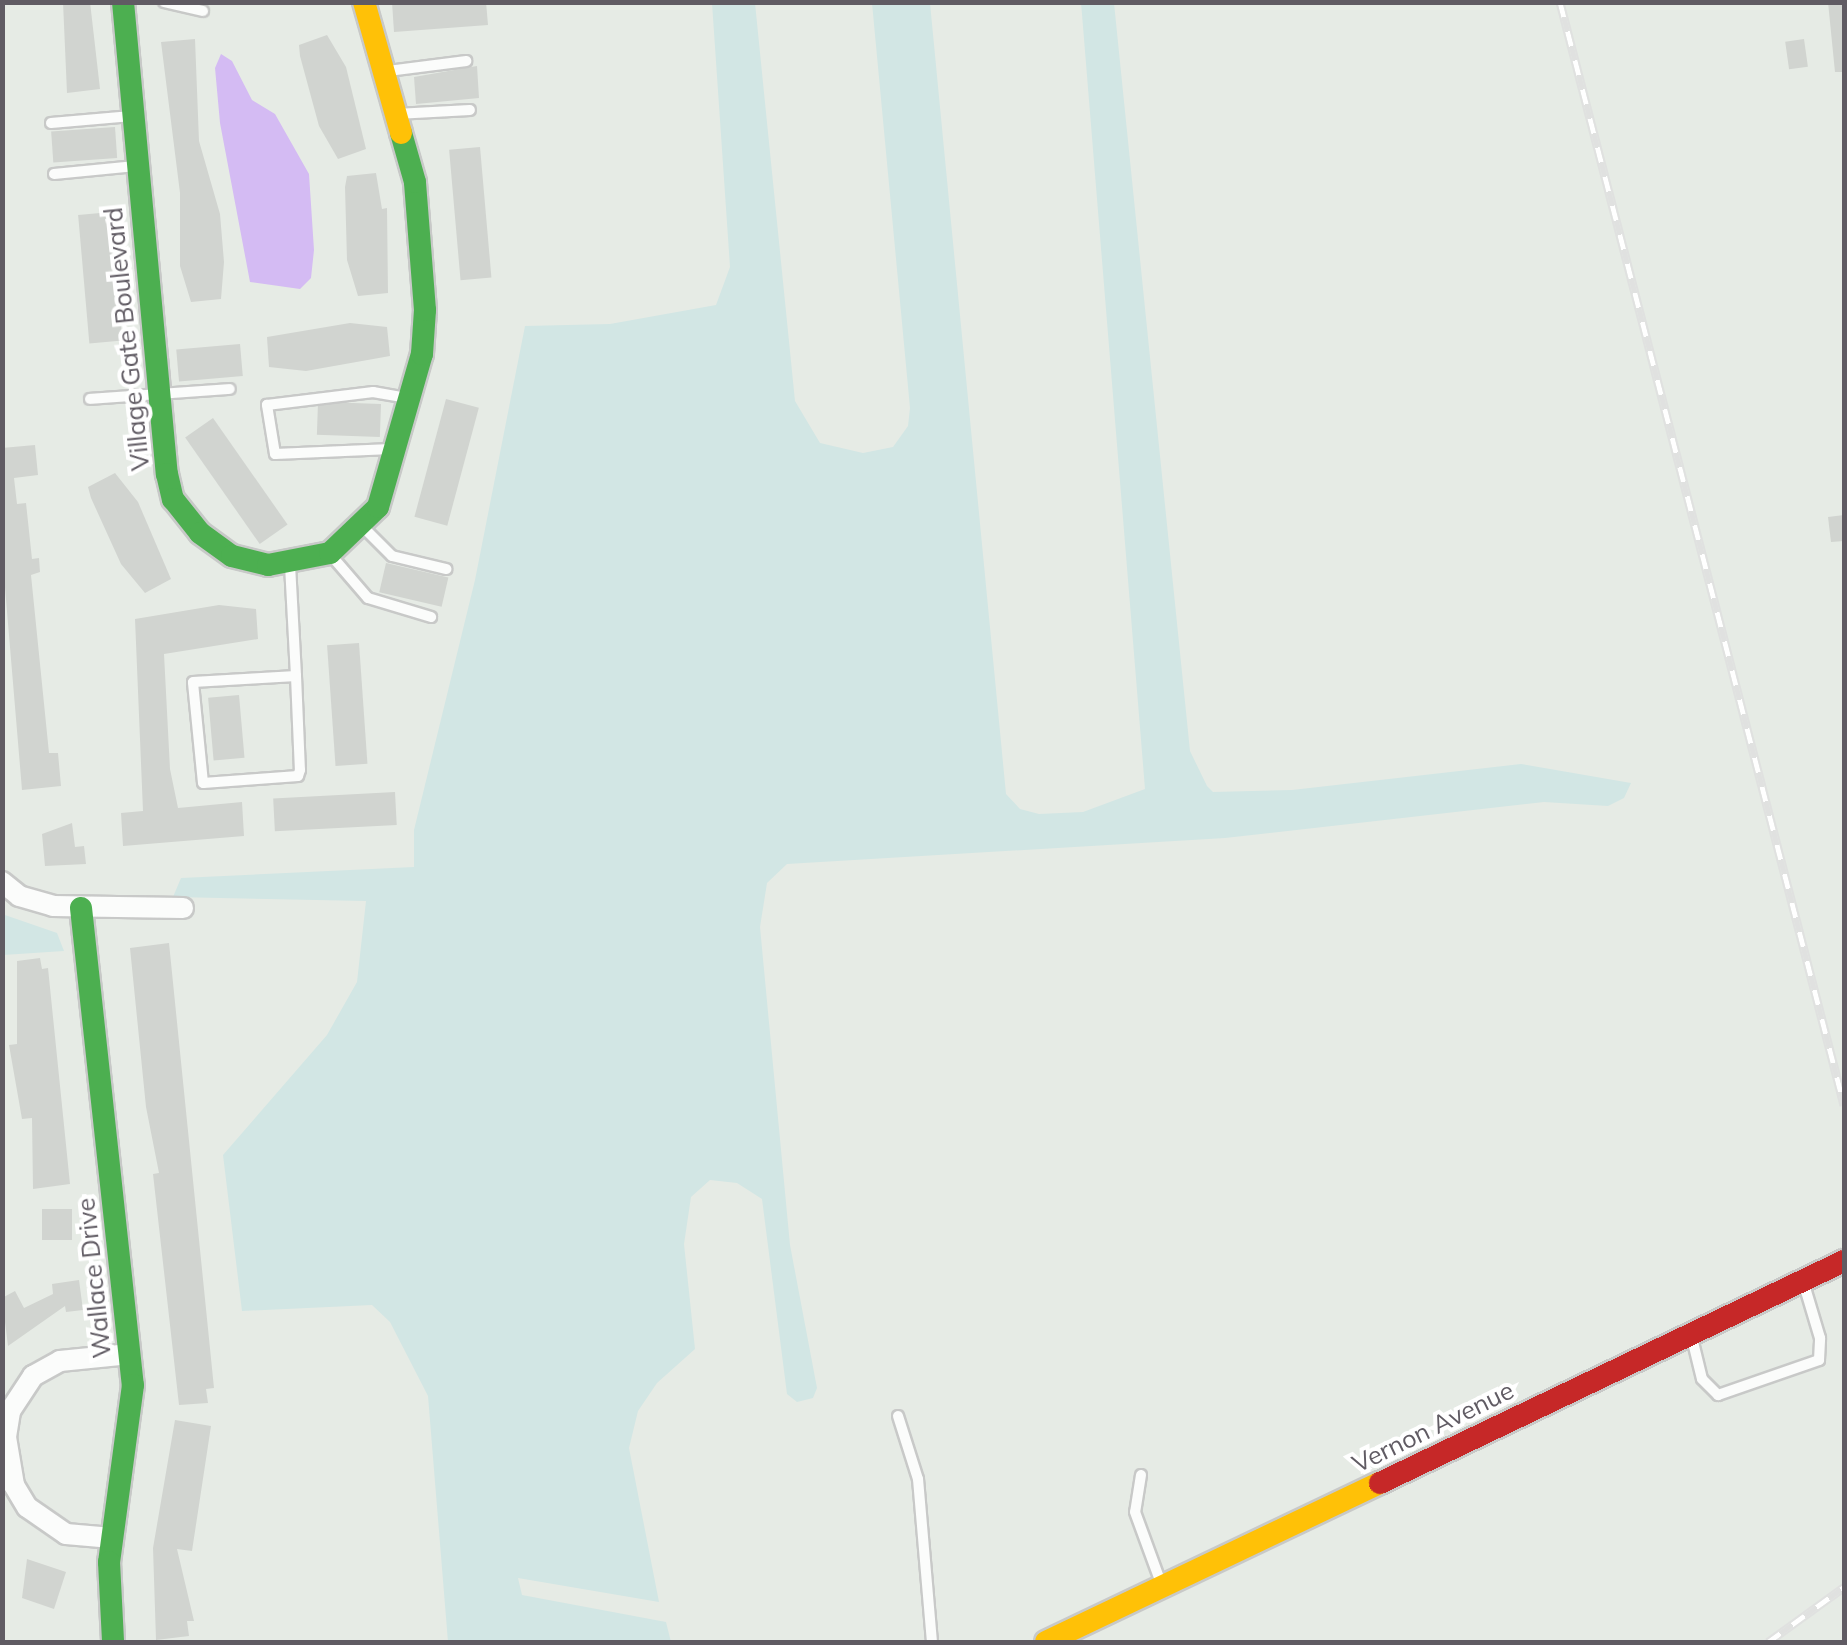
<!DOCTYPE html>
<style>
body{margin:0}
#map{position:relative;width:1847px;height:1645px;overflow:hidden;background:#e6ebe5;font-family:Mulish,sans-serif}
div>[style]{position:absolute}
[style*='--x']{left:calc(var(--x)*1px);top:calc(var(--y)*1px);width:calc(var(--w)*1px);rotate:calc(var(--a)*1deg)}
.green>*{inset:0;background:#d2e6e4}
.water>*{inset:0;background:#d4bbf3}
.building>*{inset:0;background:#d1d4d0;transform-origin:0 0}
.roads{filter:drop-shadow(2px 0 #c8c9c8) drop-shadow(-2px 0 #c8c9c8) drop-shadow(0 2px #c8c9c8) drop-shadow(0 -2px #c8c9c8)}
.lane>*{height:10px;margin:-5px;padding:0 5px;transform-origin:5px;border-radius:5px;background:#fbfcfb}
.street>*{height:20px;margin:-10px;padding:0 10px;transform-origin:10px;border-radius:10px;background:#fbfcfb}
.fast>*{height:22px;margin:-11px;padding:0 11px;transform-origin:11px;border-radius:11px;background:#4caf50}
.slow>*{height:22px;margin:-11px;padding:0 11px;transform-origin:11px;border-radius:11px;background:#ffc107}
.jam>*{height:22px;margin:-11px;padding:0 11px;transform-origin:11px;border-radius:11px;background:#c62828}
.rail>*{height:9px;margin-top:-4.5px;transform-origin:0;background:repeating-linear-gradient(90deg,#fff 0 15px,#e0e1e0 0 30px);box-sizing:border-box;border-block:2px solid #e0e1e0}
span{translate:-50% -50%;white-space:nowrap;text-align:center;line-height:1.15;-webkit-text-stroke:8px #fff;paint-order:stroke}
.street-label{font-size:25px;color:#605b63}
.frame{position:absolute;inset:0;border:5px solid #605b63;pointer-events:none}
</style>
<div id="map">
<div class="green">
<div style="clip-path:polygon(1081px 2px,1114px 3px,1190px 751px,1207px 786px,1213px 792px,1292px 790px,1521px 764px,1631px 783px,1624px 798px,1608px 806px,1544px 802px,1225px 838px,787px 864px,767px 883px,760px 927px,790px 1245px,817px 1388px,813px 1398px,797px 1402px,787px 1394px,762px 1199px,737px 1183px,710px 1180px,691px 1197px,684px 1244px,695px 1349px,657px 1383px,638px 1411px,629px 1448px,659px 1602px,518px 1578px,522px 1595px,666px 1622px,671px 1642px,448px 1642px,428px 1396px,390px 1322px,372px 1305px,242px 1311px,223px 1155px,327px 1035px,357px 982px,366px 901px,173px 897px,181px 878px,414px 867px,414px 830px,475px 580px,525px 326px,610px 324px,716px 305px,730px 267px,712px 3px,755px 3px,795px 401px,820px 443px,863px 453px,893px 447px,908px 426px,910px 408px,872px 3px,930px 3px,1006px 794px,1020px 809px,1039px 814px,1083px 812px,1145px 789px)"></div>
<div style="clip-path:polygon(2px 914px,57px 933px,64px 951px,3px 955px)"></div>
</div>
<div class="water">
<div style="clip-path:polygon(221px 54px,232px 61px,252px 100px,275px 114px,309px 174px,314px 250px,311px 278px,300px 289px,250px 282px,220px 123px,215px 68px)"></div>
</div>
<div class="building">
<div style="clip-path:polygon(63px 2px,90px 2px,100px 89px,67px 93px)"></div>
<div style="clip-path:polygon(392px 2px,486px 2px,488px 25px,394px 32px)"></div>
<div style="clip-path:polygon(1828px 2px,1844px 2px,1844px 72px,1835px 72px)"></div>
<div style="clip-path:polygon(327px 35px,346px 67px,366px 149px,338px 159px,319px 126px,300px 56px,299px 45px)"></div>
<div style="clip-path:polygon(195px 39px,199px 141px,220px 214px,224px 262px,221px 299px,191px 302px,180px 266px,180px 193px,161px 42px)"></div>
<div style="left:1804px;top:39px;width:28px;height:19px;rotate:82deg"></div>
<div style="clip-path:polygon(477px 66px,479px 98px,416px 104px,414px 77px)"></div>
<div style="left:115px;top:127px;width:31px;height:64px;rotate:86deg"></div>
<div style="left:480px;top:147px;width:131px;height:31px;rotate:85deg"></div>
<div style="clip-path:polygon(376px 173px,382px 209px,387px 208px,388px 293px,358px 296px,347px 260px,345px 187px,347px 176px)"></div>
<div style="left:111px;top:212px;width:129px;height:33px;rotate:85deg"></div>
<div style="clip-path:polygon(350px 323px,387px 327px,390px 356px,306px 371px,269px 367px,267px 337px)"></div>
<div style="left:240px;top:344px;width:32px;height:64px;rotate:85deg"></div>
<div style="left:446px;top:399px;width:34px;height:122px;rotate:15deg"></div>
<div style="left:381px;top:404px;width:33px;height:63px;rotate:92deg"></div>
<div style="left:213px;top:418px;width:130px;height:34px;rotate:55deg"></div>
<div style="clip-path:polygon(35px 445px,38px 475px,14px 478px,17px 504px,26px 503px,32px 559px,39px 558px,40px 572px,31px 575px,49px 753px,58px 753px,61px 786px,22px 790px,2px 552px,2px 448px)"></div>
<div style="clip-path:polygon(115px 473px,138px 502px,171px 579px,145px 593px,121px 564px,91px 498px,88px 487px)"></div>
<div style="clip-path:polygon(1844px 515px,1844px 541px,1831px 542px,1828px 517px)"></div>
<div style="left:386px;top:563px;width:64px;height:30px;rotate:13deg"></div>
<div style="clip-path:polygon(219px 605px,256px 609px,258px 639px,164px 654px,170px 769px,178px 808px,242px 802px,244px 836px,123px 846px,121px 813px,143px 811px,135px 619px)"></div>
<div style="left:359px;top:643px;width:121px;height:32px;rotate:86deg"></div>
<div style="left:239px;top:695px;width:63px;height:31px;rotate:85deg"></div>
<div style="left:395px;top:792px;width:33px;height:122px;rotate:87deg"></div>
<div style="clip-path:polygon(72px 823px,75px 847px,84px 846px,86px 864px,45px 866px,42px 834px)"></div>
<div style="clip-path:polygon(169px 943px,214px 1388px,206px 1389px,208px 1403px,179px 1405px,153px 1174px,159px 1173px,146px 1107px,130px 948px)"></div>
<div style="clip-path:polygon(40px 958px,42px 969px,48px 968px,70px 1184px,33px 1189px,32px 1118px,22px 1119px,9px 1045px,17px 1044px,17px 961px)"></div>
<div style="left:72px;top:1209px;width:31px;height:30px;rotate:90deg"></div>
<div style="clip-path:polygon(79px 1280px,83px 1310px,66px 1312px,65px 1306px,8px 1346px,2px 1298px,15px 1291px,24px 1308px,53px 1294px,52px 1284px)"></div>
<div style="clip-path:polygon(175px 1420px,211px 1426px,192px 1551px,177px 1549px,194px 1621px,187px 1621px,189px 1636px,156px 1640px,153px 1548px)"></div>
<div style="clip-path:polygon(27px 1559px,66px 1572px,54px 1609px,22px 1598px)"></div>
</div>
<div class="roads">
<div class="lane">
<div style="--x:164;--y:2;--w:40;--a:13"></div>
<div style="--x:388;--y:71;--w:79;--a:-7.3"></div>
<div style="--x:396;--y:114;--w:74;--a:-3.1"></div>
<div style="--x:51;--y:123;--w:81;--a:-4.9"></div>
<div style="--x:54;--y:174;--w:82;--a:-5.6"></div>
<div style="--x:90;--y:399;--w:140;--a:-4.1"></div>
<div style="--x:391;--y:449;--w:116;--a:177.5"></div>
<div style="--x:275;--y:454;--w:50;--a:-99.3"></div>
<div style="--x:267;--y:405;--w:107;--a:-7"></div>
<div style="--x:373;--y:392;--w:34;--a:10"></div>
<div style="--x:363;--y:527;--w:41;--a:45"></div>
<div style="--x:392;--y:556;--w:56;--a:13.5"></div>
<div style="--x:330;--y:554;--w:58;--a:49.2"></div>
<div style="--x:368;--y:598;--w:66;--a:16.8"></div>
<div style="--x:290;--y:565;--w:111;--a:86.9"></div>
<div style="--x:296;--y:676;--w:94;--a:87.6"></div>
<div style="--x:300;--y:770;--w:6;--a:108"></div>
<div style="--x:298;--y:776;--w:95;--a:175.8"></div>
<div style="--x:203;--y:783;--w:101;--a:-95.7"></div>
<div style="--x:193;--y:682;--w:103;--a:-3.3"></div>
<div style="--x:1692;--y:1338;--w:42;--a:76.3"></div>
<div style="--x:1702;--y:1379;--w:23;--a:45"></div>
<div style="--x:1718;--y:1395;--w:107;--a:-19.1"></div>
<div style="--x:1819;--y:1360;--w:22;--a:-87"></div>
<div style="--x:1820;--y:1338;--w:59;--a:-106.6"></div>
<div style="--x:898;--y:1416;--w:66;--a:72.4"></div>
<div style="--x:918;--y:1479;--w:164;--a:85.1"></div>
<div style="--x:1141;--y:1475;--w:37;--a:99"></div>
<div style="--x:1135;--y:1512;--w:76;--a:69.9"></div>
</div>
<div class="street">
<div style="--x:2;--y:882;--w:22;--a:39"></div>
<div style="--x:19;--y:896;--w:35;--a:16"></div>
<div style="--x:53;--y:906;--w:130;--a:0.9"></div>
<div style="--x:112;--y:1538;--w:46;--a:-175"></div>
<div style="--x:66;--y:1534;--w:47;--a:-145.3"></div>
<div style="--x:27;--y:1507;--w:26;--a:-121"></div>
<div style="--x:14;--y:1485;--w:49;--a:-99.5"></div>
<div style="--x:6;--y:1437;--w:26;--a:-81"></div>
<div style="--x:10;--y:1411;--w:42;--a:-56.7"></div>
<div style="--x:33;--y:1376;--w:31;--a:-29"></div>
<div style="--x:60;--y:1361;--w:70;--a:-5.7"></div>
</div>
<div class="fast">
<div style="--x:123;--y:2;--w:474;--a:84.7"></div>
<div style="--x:167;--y:474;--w:26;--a:77"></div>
<div style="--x:173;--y:499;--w:43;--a:51.5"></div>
<div style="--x:200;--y:533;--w:39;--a:36"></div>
<div style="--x:232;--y:556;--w:37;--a:14"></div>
<div style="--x:268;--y:565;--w:63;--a:-11"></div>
<div style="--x:330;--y:553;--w:66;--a:-43.8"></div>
<div style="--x:378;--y:507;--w:159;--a:-74"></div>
<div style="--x:422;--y:354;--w:44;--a:-86.1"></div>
<div style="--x:425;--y:310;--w:128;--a:-94.5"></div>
<div style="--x:415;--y:182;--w:51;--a:-105.9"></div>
<div style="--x:81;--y:908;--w:480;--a:83.8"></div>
<div style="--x:133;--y:1385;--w:179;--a:97.7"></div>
<div style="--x:109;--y:1562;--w:80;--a:87.1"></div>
</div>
<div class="slow">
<div style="--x:364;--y:2;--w:136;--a:74.2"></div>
<div style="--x:1046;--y:1642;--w:370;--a:-25.5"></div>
</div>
<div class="jam">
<div style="--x:1380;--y:1483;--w:514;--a:-25.57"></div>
</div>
</div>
<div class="rail">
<div style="--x:1560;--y:2;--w:1139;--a:75.56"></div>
<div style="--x:1768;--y:1642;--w:94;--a:-35.9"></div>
</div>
<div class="street-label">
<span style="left:127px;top:339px;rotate:-96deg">Village Gate Boulevard</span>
<span style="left:94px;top:1278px;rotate:-96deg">Wallace Drive</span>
<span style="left:1433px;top:1427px;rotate:-26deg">Vernon Avenue</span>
</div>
<div class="frame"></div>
</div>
